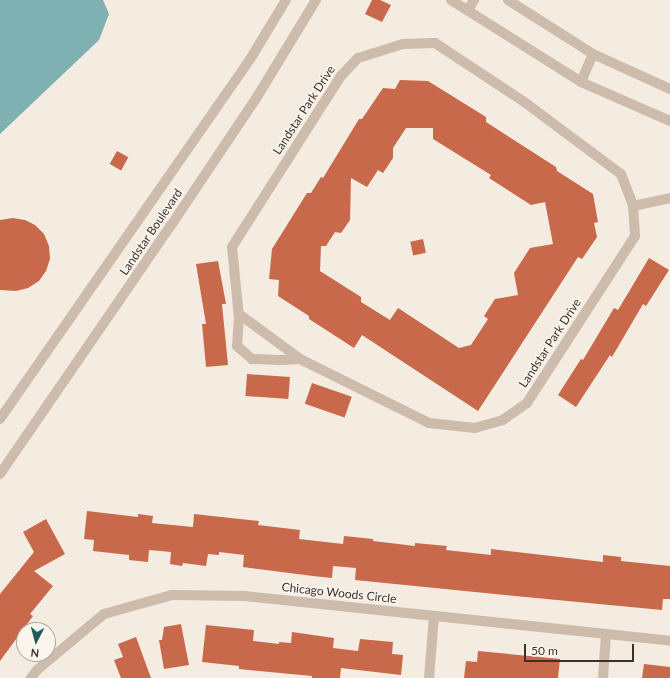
<!DOCTYPE html>
<style>
body{margin:0}
#map{position:relative;width:670px;height:678px;overflow:hidden;background:#f4ebe1;font-family:Lato,sans-serif}
div>[style]{position:absolute}
[style*='--x']{left:calc(var(--x)*1px);top:calc(var(--y)*1px);width:calc(var(--w)*1px);rotate:calc(var(--a)*1deg)}
.water>*{inset:0;background:#7fb0b2}
.building>*{inset:0;background:#c8694b;transform-origin:0 0}
.minor>*{height:10px;margin:-5px;padding:0 5px;transform-origin:5px;border-radius:5px;background:#cdbbac}
span{translate:-50% -50%;white-space:nowrap;text-align:center;line-height:1.15;-webkit-text-stroke:3.5px #fbf5ee;paint-order:stroke}
.street-label{font-size:12px;color:#3b302b}
.north{position:absolute;left:16px;top:622px;width:40px;height:40px;box-sizing:border-box;background:#fbf5ee;border:1px solid #aea6a0;border-radius:50%;rotate:186deg;font-size:11px;font-weight:700;line-height:16px;text-align:center;color:#3b302b}
.north::after{content:'';display:block;margin:auto;width:14px;height:18px;background:#1f5a5e;clip-path:polygon(50% 0,100% 100%,50% 72%,0 100%)}
.scale{position:absolute;left:524px;top:644px;width:110px;height:18px;box-sizing:border-box;border:2px solid #3b302b;border-top:0;padding-left:5px;font-size:12px;line-height:14px;white-space:nowrap;color:#3b302b;-webkit-text-stroke:3px #fbf5ee;paint-order:stroke}
</style>
<div id="map">
<div class="water">
<div style="clip-path:polygon(0 0,103px 0,109px 14px,99px 40px,0 134px)"></div>
</div>
<div class="building">
<div style="clip-path:polygon(372px 0,380px 0,391px 5px,382px 22px,365px 14px)"></div>
<div style="clip-path:polygon(evenodd,400px 80px,428px 81px,486px 117px,486px 122px,556px 167px,557px 171px,593px 194px,598px 222px,594px 223px,597px 237px,582px 259px,578px 257px,478px 411px,362px 335px,354px 348px,309px 319px,309px 316px,278px 296px,279px 280px,269px 279px,272px 249px,307px 193px,311px 193px,321px 177px,323px 178px,359px 119px,362px 119px,383px 88px,395px 89px,400px 80px,406px 128px,433px 128px,433px 139px,491px 175px,489px 178px,531px 205px,545px 202px,553px 244px,530px 248px,514px 273px,518px 295px,495px 299px,484px 316px,488px 319px,471px 345px,459px 348px,398px 308px,390px 320px,361px 302px,361px 297px,320px 271px,321px 246px,326px 246px,335px 232px,341px 233px,350px 220px,351px 178px,367px 187px,378px 170px,383px 173px,393px 158px,393px 148px,406px 128px)"></div>
<div style="left:117px;top:151px;width:13px;height:15px;rotate:29deg"></div>
<div style="clip-path:polygon(13px 218px,25px 220px,35px 225px,44px 234px,49px 246px,50px 259px,46px 271px,39px 281px,28px 288px,16px 291px,0 290px,0 220px)"></div>
<div style="left:423px;top:239px;width:14px;height:13px;rotate:78deg"></div>
<div style="clip-path:polygon(649px 258px,669px 270px,646px 306px,643px 304px,612px 357px,610px 355px,576px 407px,558px 395px,581px 359px,583px 360px,614px 308px,618px 310px)"></div>
<div style="clip-path:polygon(218px 261px,226px 304px,222px 304px,228px 365px,206px 367px,202px 324px,206px 324px,196px 264px)"></div>
<div style="left:247px;top:374px;width:43px;height:22px;rotate:4deg"></div>
<div style="left:312px;top:383px;width:42px;height:22px;rotate:19deg"></div>
<div style="clip-path:polygon(87px 511px,138px 517px,138px 514px,153px 516px,152px 523px,193px 527px,194px 514px,259px 521px,258px 525px,300px 530px,299px 539px,343px 544px,344px 536px,373px 539px,373px 541px,415px 546px,415px 543px,447px 546px,446px 550px,491px 555px,491px 549px,603px 562px,603px 555px,621px 557px,621px 561px,670px 566px,670px 599px,663px 599px,662px 610px,515px 596px,355px 580px,356px 568px,333px 566px,332px 578px,313px 576px,243px 567px,244px 555px,219px 552px,219px 555px,208px 554px,206px 566px,183px 563px,182px 566px,170px 564px,171px 552px,149px 550px,148px 562px,129px 560px,129px 555px,93px 551px,94px 540px,84px 539px)"></div>
<div style="clip-path:polygon(46px 519px,65px 554px,34px 571px,53px 586px,30px 614px,33px 616px,0 661px,0 594px,34px 552px,23px 532px)"></div>
<div style="clip-path:polygon(181px 624px,189px 665px,164px 669px,159px 640px,162px 640px,164px 627px)"></div>
<div style="clip-path:polygon(206px 625px,254px 630px,253px 641px,279px 644px,279px 642px,291px 643px,292px 632px,334px 638px,333px 648px,358px 651px,360px 639px,393px 642px,392px 654px,403px 655px,401px 675px,341px 668px,340px 678px,312px 678px,312px 676px,239px 669px,239px 666px,202px 662px)"></div>
<div style="clip-path:polygon(136px 637px,151px 678px,121px 678px,114px 660px,123px 657px,118px 644px)"></div>
<div style="clip-path:polygon(478px 651px,560px 659px,558px 678px,464px 678px,466px 661px,477px 662px)"></div>
<div style="clip-path:polygon(644px 664px,670px 667px,670px 678px,642px 678px)"></div>
</div>
<div class="minor">
<div style="--x:451;--y:0;--w:154;--a:32.2"></div>
<div style="--x:581;--y:82;--w:97;--a:23.7"></div>
<div style="--x:508;--y:0;--w:101;--a:32.4"></div>
<div style="--x:593;--y:54;--w:85;--a:24.4"></div>
<div style="--x:468;--y:10;--w:12;--a:-59"></div>
<div style="--x:435;--y:43;--w:105;--a:33.4"></div>
<div style="--x:523;--y:101;--w:122;--a:36.7"></div>
<div style="--x:621;--y:174;--w:34;--a:69"></div>
<div style="--x:633;--y:206;--w:30;--a:86"></div>
<div style="--x:635;--y:236;--w:199;--a:122.9"></div>
<div style="--x:527;--y:403;--w:29;--a:145"></div>
<div style="--x:503;--y:420;--w:29;--a:164"></div>
<div style="--x:475;--y:428;--w:46;--a:-173.8"></div>
<div style="--x:429;--y:423;--w:144;--a:-153.6"></div>
<div style="--x:300;--y:359;--w:20;--a:177"></div>
<div style="--x:280;--y:360;--w:28;--a:-178"></div>
<div style="--x:252;--y:359;--w:20;--a:-139"></div>
<div style="--x:237;--y:346;--w:28;--a:-86"></div>
<div style="--x:239;--y:318;--w:71;--a:-95.6"></div>
<div style="--x:232;--y:247;--w:203;--a:-57.5"></div>
<div style="--x:341;--y:76;--w:25;--a:-47"></div>
<div style="--x:358;--y:58;--w:47;--a:-17.3"></div>
<div style="--x:403;--y:44;--w:32;--a:-2"></div>
<div style="--x:581;--y:82;--w:30;--a:-67"></div>
<div style="--x:633;--y:206;--w:38;--a:-12"></div>
<div style="--x:239;--y:314;--w:76;--a:36.4"></div>
<div style="--x:0;--y:419;--w:436;--a:-55.2"></div>
<div style="--x:249;--y:61;--w:71;--a:-58.8"></div>
<div style="--x:0;--y:474;--w:303;--a:-55.5"></div>
<div style="--x:172;--y:224;--w:153;--a:-56.2"></div>
<div style="--x:257;--y:97;--w:114;--a:-58.7"></div>
<div style="--x:31;--y:678;--w:10;--a:-53"></div>
<div style="--x:37;--y:670;--w:87;--a:-39.9"></div>
<div style="--x:104;--y:614;--w:71;--a:-15.6"></div>
<div style="--x:172;--y:595;--w:73;--a:0.8"></div>
<div style="--x:245;--y:596;--w:427;--a:6"></div>
<div style="--x:429;--y:678;--w:62;--a:-85.4"></div>
<div style="--x:603;--y:678;--w:44;--a:-86.1"></div>
</div>
<div class="street-label">
<span style="left:304px;top:110px;rotate:-57deg">Landstar Park Drive</span>
<span style="left:151px;top:232px;rotate:-56deg">Landstar Boulevard</span>
<span style="left:550px;top:343px;rotate:-57deg">Landstar Park Drive</span>
<span style="left:339px;top:593px;rotate:6deg">Chicago Woods Circle</span>
</div>
<div class="north">N</div>
<div class="scale">50 m</div>
</div>
